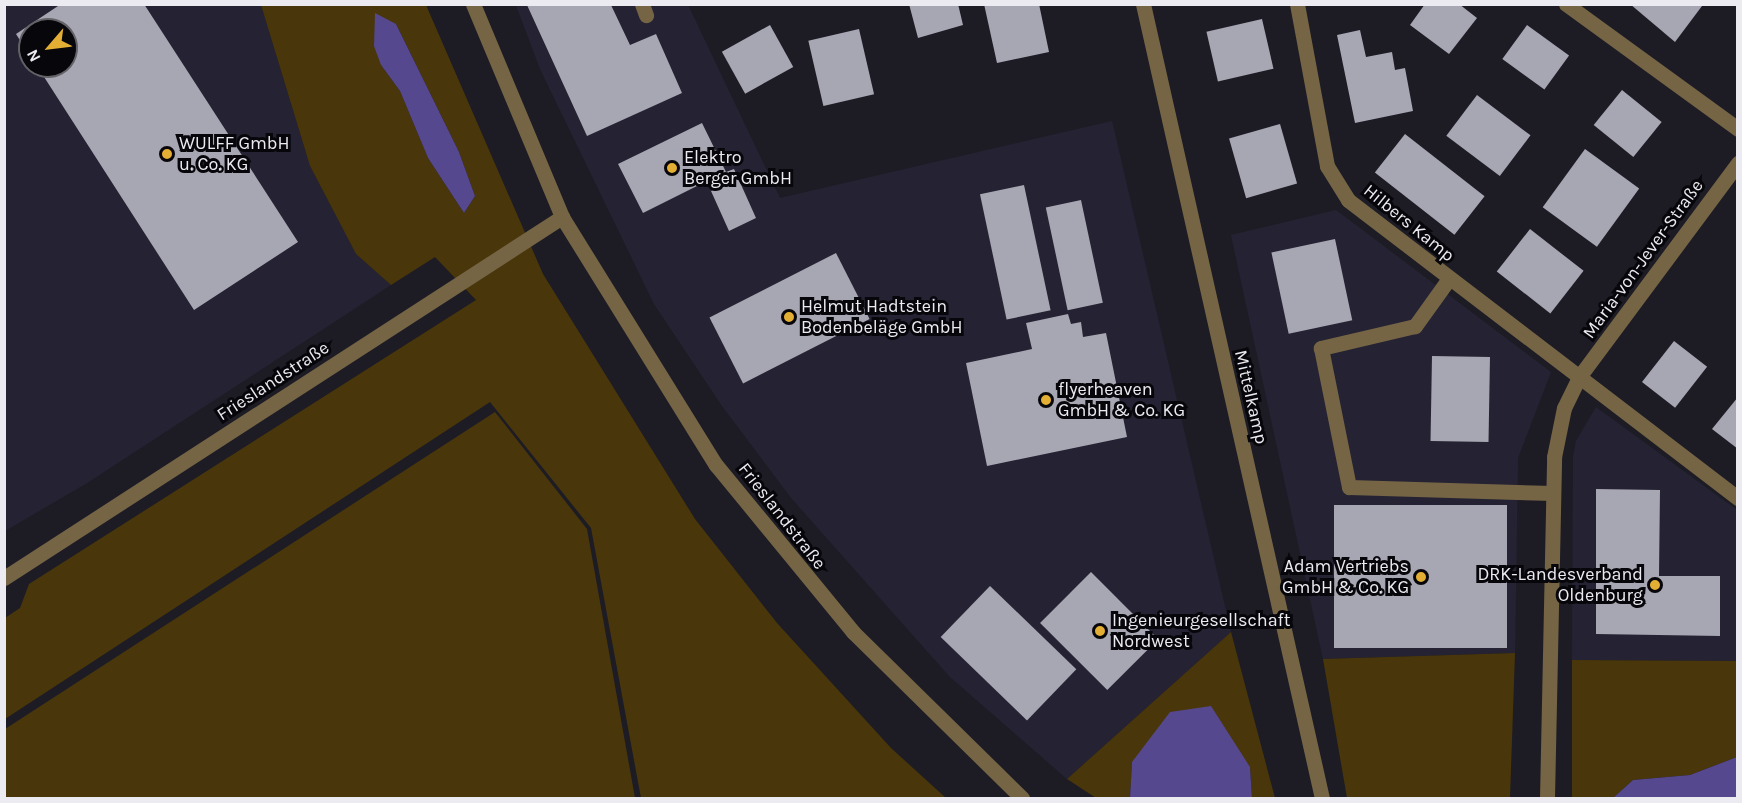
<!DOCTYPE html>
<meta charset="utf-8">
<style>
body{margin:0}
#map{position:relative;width:1742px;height:803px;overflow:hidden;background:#1d1c25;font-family:Karla,sans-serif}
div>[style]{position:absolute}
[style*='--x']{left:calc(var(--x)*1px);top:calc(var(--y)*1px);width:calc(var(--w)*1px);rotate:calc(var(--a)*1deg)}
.built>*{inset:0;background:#252333}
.green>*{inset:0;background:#49360a}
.water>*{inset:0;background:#55488f}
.building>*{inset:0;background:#a7a6b3;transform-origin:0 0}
.lane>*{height:15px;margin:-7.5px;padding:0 7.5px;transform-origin:7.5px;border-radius:7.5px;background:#756545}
.street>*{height:15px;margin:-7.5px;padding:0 7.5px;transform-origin:7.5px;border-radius:7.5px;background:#756545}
.dots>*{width:16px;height:16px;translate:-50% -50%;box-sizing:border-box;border:3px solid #07070b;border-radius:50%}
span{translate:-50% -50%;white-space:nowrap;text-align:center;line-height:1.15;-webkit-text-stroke:6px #07070b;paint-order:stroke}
.poi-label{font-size:18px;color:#ecebf2}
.left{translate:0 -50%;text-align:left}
.right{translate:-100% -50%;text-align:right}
.street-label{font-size:18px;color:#ecebf2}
.frame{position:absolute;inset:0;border:6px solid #ecebf2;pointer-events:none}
.north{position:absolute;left:18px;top:18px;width:60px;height:60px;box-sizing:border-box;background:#07070b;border:2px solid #636267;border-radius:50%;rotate:242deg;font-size:16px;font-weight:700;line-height:24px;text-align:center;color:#ecebf2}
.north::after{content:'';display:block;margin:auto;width:21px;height:27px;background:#e3ae34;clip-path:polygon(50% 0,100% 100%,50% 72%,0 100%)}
</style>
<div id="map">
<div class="built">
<div style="clip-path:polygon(evenodd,5px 5px,261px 5px,310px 166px,356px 254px,391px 285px,87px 483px,5px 531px,5px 5px,30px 30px,66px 30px,66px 66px,30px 66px,30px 30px)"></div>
<div style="clip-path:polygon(516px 5px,688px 5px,780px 198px,1112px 121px,1231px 632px,1067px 779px,950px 677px,792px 499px,722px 406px,654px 304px,540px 69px)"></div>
<div style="clip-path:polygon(1336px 210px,1551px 372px,1518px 458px,1515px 653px,1323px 659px,1231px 235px)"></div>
<div style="clip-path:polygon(1596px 407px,1737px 510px,1737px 661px,1572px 660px,1573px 457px,1576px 441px)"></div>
</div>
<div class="green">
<div style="clip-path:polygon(evenodd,261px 5px,426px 5px,543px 274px,695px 519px,777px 623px,891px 748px,946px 798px,641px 798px,591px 528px,490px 402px,5px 719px,5px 618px,20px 608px,29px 584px,476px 300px,435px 257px,391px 285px,356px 254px,310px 166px,261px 5px,396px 24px,459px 152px,475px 196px,464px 213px,428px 158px,400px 91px,381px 65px,396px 24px)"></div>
<div style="clip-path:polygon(495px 412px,587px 529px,635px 798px,5px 798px,5px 729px)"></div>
<div style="clip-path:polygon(1231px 632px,1275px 798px,1252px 798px,1250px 767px,1132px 762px,1130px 798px,1096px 798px,1067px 779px)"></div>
<div style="clip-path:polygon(1515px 653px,1510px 798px,1347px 798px,1323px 659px)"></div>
<div style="clip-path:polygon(1572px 660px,1737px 661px,1737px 757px,1690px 775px,1633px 780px,1613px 798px,1572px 798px)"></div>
</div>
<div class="water">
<div style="clip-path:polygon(375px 13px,396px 24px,459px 152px,475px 196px,464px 213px,428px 158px,400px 91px,381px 65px,374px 46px)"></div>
<div style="clip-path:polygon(1211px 706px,1250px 767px,1252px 798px,1130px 798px,1132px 762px,1170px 712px)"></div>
<div style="clip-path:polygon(1737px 757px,1737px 798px,1613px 798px,1633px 780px,1690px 775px)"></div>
</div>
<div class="building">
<div style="clip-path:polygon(61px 4px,144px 4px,298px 242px,194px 310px,37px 66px,66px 66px,66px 30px,30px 30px,30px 56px,16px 34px)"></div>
<div style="clip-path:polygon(909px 4px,958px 4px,963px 25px,918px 38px)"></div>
<div style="clip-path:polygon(984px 4px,1039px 4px,1049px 52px,997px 63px)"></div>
<div style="clip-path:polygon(1425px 4px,1459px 4px,1477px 18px,1449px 54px,1410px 25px)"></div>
<div style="clip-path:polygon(1630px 4px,1701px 4px,1702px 6px,1675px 42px)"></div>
<div style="clip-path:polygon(527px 5px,611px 5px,630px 45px,656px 34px,682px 93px,587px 136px)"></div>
<div style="left:1262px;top:19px;width:51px;height:57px;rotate:77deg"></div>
<div style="left:770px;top:25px;width:48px;height:55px;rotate:61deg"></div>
<div style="left:1527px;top:25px;width:52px;height:42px;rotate:36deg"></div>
<div style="left:859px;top:29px;width:67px;height:52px;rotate:77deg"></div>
<div style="clip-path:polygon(1360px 30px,1366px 57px,1392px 52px,1395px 70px,1405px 68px,1413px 111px,1355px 123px,1337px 35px)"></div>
<div style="left:1622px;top:90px;width:51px;height:45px;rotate:39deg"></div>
<div style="left:1477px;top:95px;width:67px;height:51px;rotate:37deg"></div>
<div style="clip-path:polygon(702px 123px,726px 172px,734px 169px,756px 218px,729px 231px,711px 191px,724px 185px,719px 175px,643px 213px,618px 164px)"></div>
<div style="left:1280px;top:124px;width:62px;height:53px;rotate:74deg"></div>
<div style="left:1405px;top:134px;width:101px;height:49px;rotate:38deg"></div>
<div style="left:1585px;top:149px;width:67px;height:72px;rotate:36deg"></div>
<div style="left:1024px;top:185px;width:128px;height:45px;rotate:78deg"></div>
<div style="left:1081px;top:200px;width:105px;height:36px;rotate:78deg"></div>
<div style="left:1530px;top:229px;width:68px;height:54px;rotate:38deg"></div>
<div style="left:1335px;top:239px;width:83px;height:65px;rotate:78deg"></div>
<div style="left:836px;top:253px;width:74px;height:142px;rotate:63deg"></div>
<div style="clip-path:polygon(1068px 314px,1071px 324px,1081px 322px,1083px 337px,1106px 333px,1127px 437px,987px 466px,966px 363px,1032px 349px,1026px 323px)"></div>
<div style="left:1674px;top:341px;width:42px;height:52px;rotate:38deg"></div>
<div style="left:1432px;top:356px;width:58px;height:85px;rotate:1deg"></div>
<div style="clip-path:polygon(1738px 397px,1738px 449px,1712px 429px)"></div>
<div style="clip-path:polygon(1596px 489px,1660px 490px,1659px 576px,1720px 576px,1720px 636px,1596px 634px)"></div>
<div style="left:1334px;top:505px;width:173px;height:143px"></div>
<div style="left:1091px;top:572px;width:95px;height:72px;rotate:45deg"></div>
<div style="left:990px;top:586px;width:120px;height:71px;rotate:44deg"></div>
</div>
<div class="lane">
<div style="--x:642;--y:4;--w:12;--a:70"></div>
<div style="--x:1448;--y:280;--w:57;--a:125.7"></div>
<div style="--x:1415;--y:326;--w:97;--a:166.8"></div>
<div style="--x:1321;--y:348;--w:142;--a:78.6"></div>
<div style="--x:1349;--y:487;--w:204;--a:1.7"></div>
</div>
<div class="street">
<div style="--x:473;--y:4;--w:231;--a:67.3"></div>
<div style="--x:562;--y:217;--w:292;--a:58.2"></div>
<div style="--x:716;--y:465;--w:216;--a:50.6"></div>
<div style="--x:853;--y:632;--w:237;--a:44.5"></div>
<div style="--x:1143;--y:4;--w:814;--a:77.3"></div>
<div style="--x:1297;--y:4;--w:165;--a:79.5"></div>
<div style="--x:1327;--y:166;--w:40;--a:58"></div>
<div style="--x:1348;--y:200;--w:491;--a:37.4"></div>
<div style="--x:1566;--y:4;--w:213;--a:36"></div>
<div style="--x:4;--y:578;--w:665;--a:-32.9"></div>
<div style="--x:1547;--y:798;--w:341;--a:-88.8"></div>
<div style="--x:1554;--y:457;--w:50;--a:-78.5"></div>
<div style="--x:1564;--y:408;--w:34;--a:-64"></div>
<div style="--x:1579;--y:377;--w:267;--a:-53.4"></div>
</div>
<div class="dots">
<div style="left:167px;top:154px;background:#e3ae34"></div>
<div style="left:672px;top:168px;background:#e3ae34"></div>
<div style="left:789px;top:317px;background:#e3ae34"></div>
<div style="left:1046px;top:400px;background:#e3ae34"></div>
<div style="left:1421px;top:577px;background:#e3ae34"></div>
<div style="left:1655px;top:585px;background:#e3ae34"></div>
<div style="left:1100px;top:631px;background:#e3ae34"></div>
</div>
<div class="poi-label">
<span class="left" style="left:179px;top:154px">WULFF GmbH<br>u. Co. KG</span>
<span class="left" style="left:684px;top:168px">Elektro<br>Berger GmbH</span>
<span class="left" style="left:801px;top:317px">Helmut Hadtstein<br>Bodenbeläge GmbH</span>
<span class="left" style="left:1058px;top:400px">flyerheaven<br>GmbH &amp; Co. KG</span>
<span class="right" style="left:1409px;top:577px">Adam Vertriebs<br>GmbH &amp; Co. KG</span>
<span class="right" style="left:1643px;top:585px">DRK-Landesverband<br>Oldenburg</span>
<span class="left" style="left:1112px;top:631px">Ingenieurgesellschaft<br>Nordwest</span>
</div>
<div class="street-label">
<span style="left:1409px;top:223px;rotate:39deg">Hilbers Kamp</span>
<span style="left:1643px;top:259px;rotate:-54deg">Maria-von-Jever-Straße</span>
<span style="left:273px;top:381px;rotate:-33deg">Frieslandstraße</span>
<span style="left:1251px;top:397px;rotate:77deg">Mittelkamp</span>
<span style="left:782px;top:516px;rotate:52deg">Frieslandstraße</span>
</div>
<div class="frame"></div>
<div class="north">N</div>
</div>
